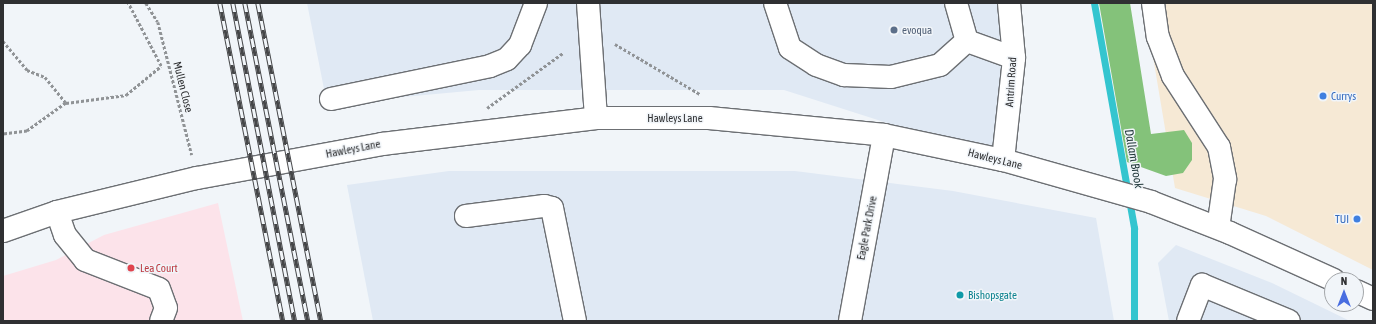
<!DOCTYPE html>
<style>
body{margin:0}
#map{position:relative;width:1376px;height:324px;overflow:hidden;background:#f1f5f9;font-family:"Asap Condensed",sans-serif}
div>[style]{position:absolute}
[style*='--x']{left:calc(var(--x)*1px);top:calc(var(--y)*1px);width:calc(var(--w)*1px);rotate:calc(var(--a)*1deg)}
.commercial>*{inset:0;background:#f6e9d5}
.built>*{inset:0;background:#e0e9f4}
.medical>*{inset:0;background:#fce3ea}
.forest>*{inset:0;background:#84c27a}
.stream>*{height:7px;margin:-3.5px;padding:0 3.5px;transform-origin:3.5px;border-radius:3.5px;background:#34c5cf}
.path>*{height:2.5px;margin-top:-1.25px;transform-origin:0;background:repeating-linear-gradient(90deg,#909396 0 3px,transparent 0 5px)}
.roads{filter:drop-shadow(1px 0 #6c6f73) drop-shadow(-1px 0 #6c6f73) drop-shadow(0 1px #6c6f73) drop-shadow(0 -1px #6c6f73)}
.minor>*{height:22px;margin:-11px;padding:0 11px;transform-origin:11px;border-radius:11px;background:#fff}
.rail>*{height:4.5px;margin-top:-2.25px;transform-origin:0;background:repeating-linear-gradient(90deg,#f1f5f9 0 9px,#454648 0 18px);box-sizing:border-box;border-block:1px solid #454648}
.dots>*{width:11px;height:11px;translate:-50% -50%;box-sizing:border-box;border:2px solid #f1f5f9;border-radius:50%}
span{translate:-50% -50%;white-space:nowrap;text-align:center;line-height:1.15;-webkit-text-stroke:3px #f1f5f9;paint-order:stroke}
.service-label{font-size:11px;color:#4e5e75}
.left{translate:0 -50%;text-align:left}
.street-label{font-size:11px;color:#2f3032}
.shop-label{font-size:11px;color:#366cbe}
.right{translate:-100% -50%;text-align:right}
.health-label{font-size:11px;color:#be3a42}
.culture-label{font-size:11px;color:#0d838f}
.water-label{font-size:12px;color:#203739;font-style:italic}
.frame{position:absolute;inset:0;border:4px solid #2f3032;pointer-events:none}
.north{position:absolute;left:1324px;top:272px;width:40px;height:40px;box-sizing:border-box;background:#f1f5f9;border:1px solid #a3a6a9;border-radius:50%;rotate:0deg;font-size:11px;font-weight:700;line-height:16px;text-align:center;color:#2f3032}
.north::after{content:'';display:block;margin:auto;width:14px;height:18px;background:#486de0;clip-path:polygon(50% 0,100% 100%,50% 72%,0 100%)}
</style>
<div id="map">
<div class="commercial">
<div style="clip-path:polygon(1144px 3px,1373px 3px,1373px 270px,1266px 216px,1175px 188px)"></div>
</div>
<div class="built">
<div style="clip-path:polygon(307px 3px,1007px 3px,1003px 160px,784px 90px,479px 90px,327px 104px)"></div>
<div style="clip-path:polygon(449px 171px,795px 171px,953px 191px,1096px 218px,1114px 321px,373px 321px,347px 185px)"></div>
<div style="clip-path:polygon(1176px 245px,1272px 283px,1350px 321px,1169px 321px,1158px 263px)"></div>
</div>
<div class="medical">
<div style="clip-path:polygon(218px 203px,243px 321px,3px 321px,3px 276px,56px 260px,104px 235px)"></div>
</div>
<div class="forest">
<div style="clip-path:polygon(1099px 3px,1130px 3px,1151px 134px,1184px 130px,1192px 143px,1192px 160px,1183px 173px,1166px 176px,1127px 162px)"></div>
</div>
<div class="stream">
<div style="--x:1094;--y:3;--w:229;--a:79.9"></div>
<div style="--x:1134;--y:228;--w:93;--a:90"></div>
</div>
<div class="path">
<div style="--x:146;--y:3;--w:22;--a:58"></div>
<div style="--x:158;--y:22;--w:137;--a:75.7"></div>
<div style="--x:3;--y:41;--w:38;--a:50"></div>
<div style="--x:27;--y:70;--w:19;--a:21"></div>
<div style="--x:45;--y:77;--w:33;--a:51"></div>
<div style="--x:66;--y:103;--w:48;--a:144.3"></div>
<div style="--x:27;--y:131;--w:24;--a:173"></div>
<div style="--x:615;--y:44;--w:99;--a:30.5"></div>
<div style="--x:66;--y:103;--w:61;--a:-7.6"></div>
<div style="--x:126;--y:95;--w:45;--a:-39.6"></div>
<div style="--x:161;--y:66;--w:71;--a:-117.6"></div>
<div style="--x:487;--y:108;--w:94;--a:-35.9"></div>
</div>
<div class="roads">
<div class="minor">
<div style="--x:588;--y:3;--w:115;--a:86"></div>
<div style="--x:775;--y:3;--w:47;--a:71.6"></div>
<div style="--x:790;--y:48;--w:31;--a:33"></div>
<div style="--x:816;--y:65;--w:30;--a:20"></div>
<div style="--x:844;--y:75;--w:47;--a:2.4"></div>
<div style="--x:891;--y:77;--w:50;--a:-13.8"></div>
<div style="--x:940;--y:65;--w:36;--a:-42"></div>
<div style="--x:956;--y:3;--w:40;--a:74"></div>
<div style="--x:1153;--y:3;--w:34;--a:82"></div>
<div style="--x:1158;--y:37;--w:42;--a:69"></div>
<div style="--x:1173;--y:76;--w:85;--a:57.1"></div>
<div style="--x:1219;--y:147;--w:33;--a:79"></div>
<div style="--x:1225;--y:179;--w:49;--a:98.1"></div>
<div style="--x:967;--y:41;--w:50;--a:19.9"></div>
<div style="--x:331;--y:99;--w:162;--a:-11.7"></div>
<div style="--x:490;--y:66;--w:18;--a:-22"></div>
<div style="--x:507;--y:59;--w:19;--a:-47"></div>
<div style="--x:520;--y:45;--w:45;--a:-69.1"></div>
<div style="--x:1003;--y:160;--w:103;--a:-83.8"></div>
<div style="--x:1014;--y:58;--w:55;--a:-95.2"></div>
<div style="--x:57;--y:212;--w:24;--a:71"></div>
<div style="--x:65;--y:235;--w:32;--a:51"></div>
<div style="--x:85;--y:260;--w:79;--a:21.4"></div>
<div style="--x:159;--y:289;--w:20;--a:70"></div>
<div style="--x:166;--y:308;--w:14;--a:111"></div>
<div style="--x:466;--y:216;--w:79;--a:-7.3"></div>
<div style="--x:544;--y:206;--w:8;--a:14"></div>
<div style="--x:552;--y:208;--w:115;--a:78.5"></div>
<div style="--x:3;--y:231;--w:57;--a:-19.4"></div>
<div style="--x:57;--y:212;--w:144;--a:-13.7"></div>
<div style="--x:197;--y:178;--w:188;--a:-10.4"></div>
<div style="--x:382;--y:144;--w:216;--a:-6.9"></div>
<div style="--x:596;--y:118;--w:113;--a:0"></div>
<div style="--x:709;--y:118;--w:176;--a:5.5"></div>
<div style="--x:884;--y:135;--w:122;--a:11.9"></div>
<div style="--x:1003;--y:160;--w:154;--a:15.8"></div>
<div style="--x:1151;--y:202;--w:85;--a:21.4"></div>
<div style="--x:1230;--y:233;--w:114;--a:24.3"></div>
<div style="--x:1356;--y:291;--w:19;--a:25"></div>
<div style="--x:850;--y:321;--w:189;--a:-79.6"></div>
<div style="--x:1188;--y:321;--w:39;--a:-69"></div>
<div style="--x:1202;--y:285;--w:94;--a:22.5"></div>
</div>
</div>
<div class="rail">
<div style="--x:220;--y:3;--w:324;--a:78.8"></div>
<div style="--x:233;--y:3;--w:324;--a:79"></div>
<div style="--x:245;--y:3;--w:324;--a:78.8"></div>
<div style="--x:258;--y:3;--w:324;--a:78.8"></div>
</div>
<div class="dots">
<div style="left:894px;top:30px;background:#5c6f8a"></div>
<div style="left:1323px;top:96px;background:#3f7fe0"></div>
<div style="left:1357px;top:219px;background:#3f7fe0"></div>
<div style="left:131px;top:268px;background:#e0444e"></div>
<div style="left:960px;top:295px;background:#0f9aa8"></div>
</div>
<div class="service-label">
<span class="left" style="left:902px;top:30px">evoqua</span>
</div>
<div class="street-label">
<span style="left:1011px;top:82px;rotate:-86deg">Antrim Road</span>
<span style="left:183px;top:87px;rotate:76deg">Mullen Close</span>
<span style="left:675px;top:118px">Hawleys Lane</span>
<span style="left:353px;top:149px;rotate:-11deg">Hawleys Lane</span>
<span style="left:995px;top:159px;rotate:14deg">Hawleys Lane</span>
<span style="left:867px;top:228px;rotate:-79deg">Eagle Park Drive</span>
</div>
<div class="shop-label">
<span class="left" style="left:1331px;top:96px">Currys</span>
<span class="right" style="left:1349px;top:219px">TUI</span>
</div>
<div class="health-label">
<span class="left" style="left:140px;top:268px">Lea Court</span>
</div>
<div class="culture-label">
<span class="left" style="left:968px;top:295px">Bishopsgate</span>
</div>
<div class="water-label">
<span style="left:1133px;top:159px;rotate:80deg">Dallam Brook</span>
</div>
<div class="frame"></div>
<div class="north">N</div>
</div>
